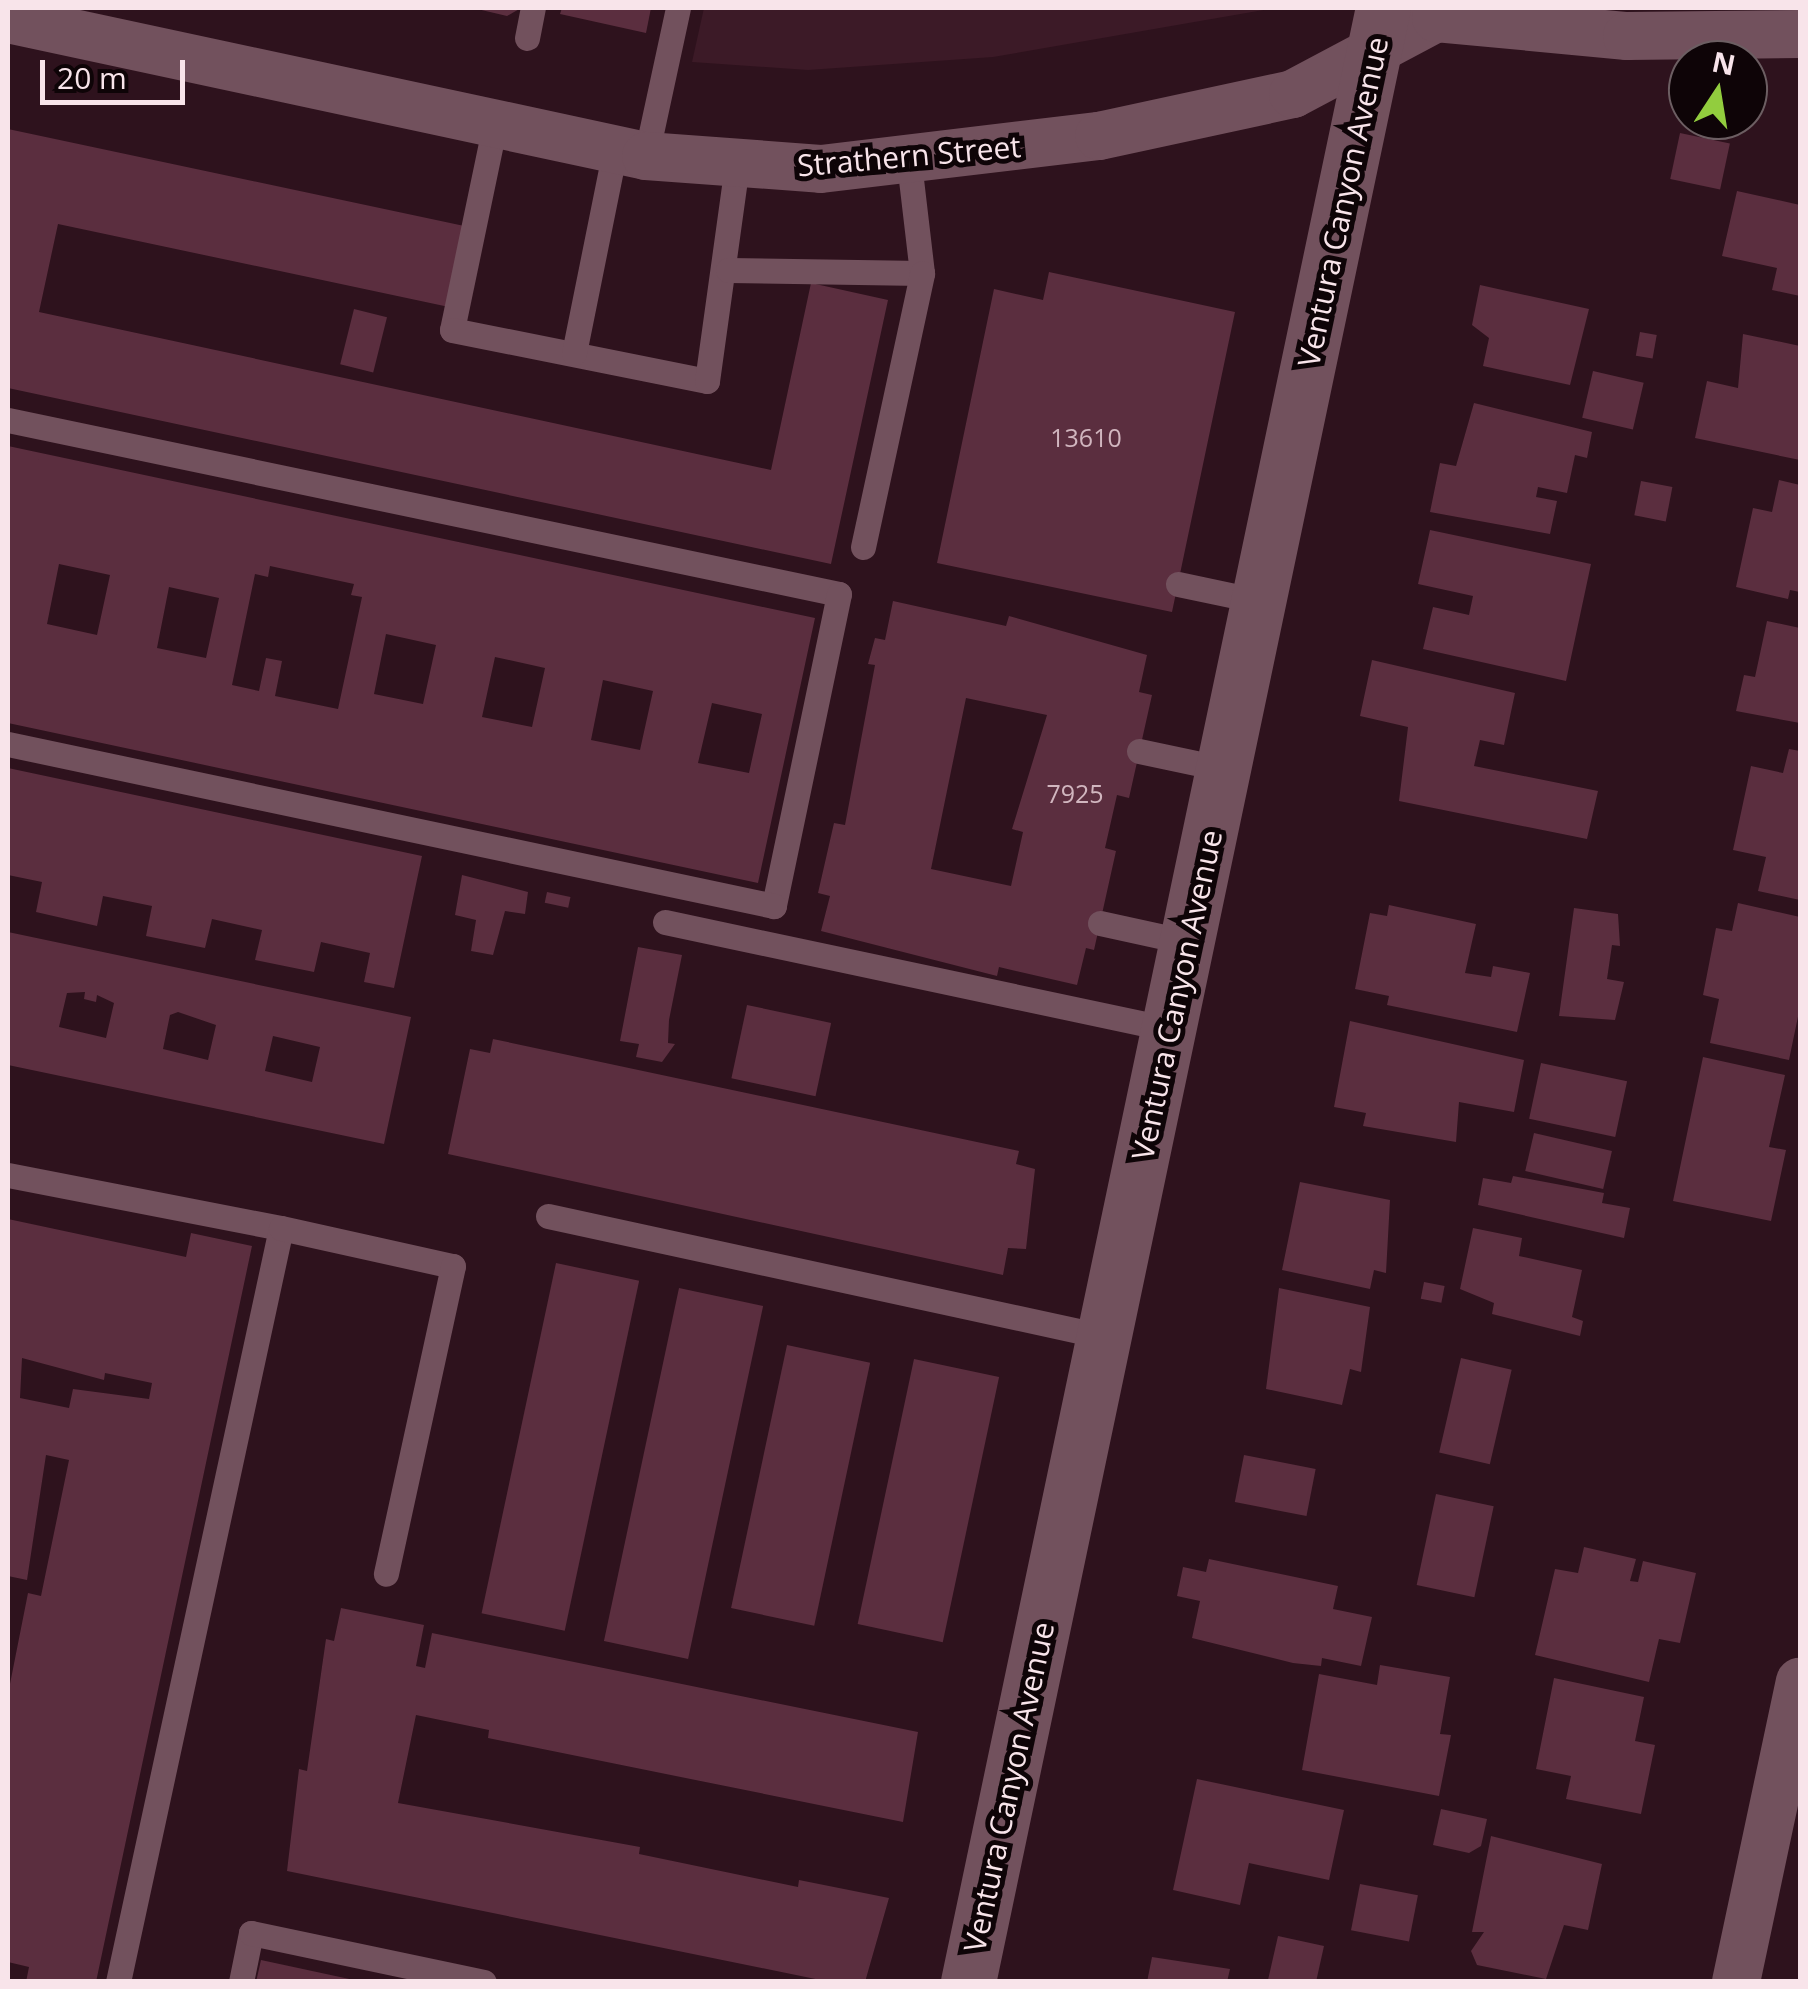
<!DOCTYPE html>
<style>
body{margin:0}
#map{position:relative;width:1808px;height:1989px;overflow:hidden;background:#2e121d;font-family:"Open Sans",sans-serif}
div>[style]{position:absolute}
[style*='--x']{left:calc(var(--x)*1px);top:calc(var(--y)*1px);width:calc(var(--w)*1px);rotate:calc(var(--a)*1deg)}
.built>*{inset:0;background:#3c1a27}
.building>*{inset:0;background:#5b2e3f;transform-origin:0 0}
.service>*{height:25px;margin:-12.5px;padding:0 12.5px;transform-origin:12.5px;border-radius:12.5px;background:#72515d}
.minor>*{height:48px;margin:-24px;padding:0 24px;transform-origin:24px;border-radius:24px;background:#72515d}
.tertiary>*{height:55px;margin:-27.5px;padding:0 27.5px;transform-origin:27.5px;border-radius:27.5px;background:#72515d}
span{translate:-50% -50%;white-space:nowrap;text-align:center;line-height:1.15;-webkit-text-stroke:10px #0e0407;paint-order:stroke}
.number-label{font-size:25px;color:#d1b6bf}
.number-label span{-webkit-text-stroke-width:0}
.street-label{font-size:30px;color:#f8e4ea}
.frame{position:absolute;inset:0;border:10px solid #f8e4ea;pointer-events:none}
.north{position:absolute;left:1668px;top:40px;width:100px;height:100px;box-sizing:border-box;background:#0e0407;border:2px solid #6c5e62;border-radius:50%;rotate:12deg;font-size:28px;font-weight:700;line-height:40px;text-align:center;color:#f8e4ea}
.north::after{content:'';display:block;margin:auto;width:35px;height:45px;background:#92cd3e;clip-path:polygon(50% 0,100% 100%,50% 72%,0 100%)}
.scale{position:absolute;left:40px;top:60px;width:145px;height:45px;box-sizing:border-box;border:5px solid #f8e4ea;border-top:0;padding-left:12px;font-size:30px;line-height:35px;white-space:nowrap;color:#f8e4ea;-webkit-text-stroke:8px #0e0407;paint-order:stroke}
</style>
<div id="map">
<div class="built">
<div style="clip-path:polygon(704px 8px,1275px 8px,993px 57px,808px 70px,692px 62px)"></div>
</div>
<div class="building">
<div style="clip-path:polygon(473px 8px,521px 8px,507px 16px)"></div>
<div style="clip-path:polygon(562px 8px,651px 8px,646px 33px,560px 14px)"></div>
<div style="clip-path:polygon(8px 129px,469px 227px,449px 307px,58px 224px,39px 312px,771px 470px,811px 283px,888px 300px,831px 564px,8px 388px)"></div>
<div style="left:1680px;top:133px;width:51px;height:47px;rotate:12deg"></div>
<div style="clip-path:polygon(1737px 191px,1800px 205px,1800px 296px,1772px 290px,1777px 268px,1722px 256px)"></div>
<div style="clip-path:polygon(1049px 272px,1235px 312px,1172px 612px,937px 563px,994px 289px,1043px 300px)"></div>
<div style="clip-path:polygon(1480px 285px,1589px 309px,1570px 385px,1483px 366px,1489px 338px,1472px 325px)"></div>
<div style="left:354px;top:309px;width:34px;height:57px;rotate:14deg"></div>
<div style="left:1640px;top:332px;width:17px;height:24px;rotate:10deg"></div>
<div style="clip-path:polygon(1743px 334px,1800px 346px,1800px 460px,1695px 438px,1707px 381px,1738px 388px)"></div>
<div style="left:1593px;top:371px;width:52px;height:48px;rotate:13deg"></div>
<div style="clip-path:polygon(1474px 403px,1592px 432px,1587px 458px,1575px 455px,1567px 493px,1538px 487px,1536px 497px,1557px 501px,1550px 534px,1430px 512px,1440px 463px,1456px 466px)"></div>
<div style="clip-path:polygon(evenodd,8px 446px,815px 618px,758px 883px,8px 723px,8px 446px,59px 564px,110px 575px,97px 635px,47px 624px,59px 564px,8px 446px,270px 566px,354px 584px,351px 595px,362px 597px,338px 709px,275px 696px,282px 661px,266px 658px,259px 691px,232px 685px,255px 574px,268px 577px,270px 566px,8px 446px,169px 587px,219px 598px,206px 658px,157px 648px,169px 587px,8px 446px,386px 634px,436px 645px,423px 704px,374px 694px,386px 634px,8px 446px,495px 657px,545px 668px,532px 727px,482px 717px,495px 657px,8px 446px,603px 680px,653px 691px,640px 750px,591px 740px,603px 680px,8px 446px,712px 703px,762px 714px,749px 773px,698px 763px,712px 703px)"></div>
<div style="clip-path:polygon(1779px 480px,1800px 485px,1800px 592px,1790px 590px,1788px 599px,1736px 587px,1753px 508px,1772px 512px)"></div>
<div style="left:1641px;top:481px;width:32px;height:35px;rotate:11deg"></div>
<div style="clip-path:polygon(1430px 530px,1591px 564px,1566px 681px,1423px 649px,1433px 607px,1469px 615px,1473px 596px,1418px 584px)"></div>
<div style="clip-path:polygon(evenodd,893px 601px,1006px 626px,1009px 616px,1147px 655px,1139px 692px,1152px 695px,1129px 798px,1117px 795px,1105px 848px,1116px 851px,1094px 950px,1086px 948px,1077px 985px,999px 967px,997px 976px,821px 931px,830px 896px,818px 893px,834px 823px,845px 825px,875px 665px,868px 664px,875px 638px,885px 640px,893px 601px,966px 698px,1047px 715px,1012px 829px,1023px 832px,1011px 886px,931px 869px,966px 698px)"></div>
<div style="clip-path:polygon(1767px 621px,1800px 628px,1800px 723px,1736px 711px,1744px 675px,1755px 677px)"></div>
<div style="clip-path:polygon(1372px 660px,1515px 693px,1504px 745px,1480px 740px,1474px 766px,1598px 791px,1587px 839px,1399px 801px,1408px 727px,1360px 716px)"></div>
<div style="clip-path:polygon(1789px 749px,1800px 751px,1800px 900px,1758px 891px,1766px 857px,1733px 850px,1751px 766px,1783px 773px)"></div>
<div style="clip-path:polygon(8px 768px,422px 856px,394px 988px,364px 982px,370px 953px,321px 942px,314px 972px,255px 960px,262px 930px,212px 919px,205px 948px,146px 936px,152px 906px,103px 896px,97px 926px,36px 912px,42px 882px,8px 875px)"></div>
<div style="clip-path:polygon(462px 875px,528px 892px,525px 914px,505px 911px,493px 955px,471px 951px,476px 920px,455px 915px)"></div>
<div style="left:547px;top:892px;width:24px;height:11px;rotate:12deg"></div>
<div style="clip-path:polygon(1738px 903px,1800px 917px,1800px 1007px,1789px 1060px,1710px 1043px,1719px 999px,1703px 995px,1716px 928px,1732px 931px)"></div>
<div style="clip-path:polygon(1389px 905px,1476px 924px,1465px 973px,1491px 977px,1493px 966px,1530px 973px,1517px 1032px,1387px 1005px,1389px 996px,1355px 989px,1370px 913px,1387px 916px)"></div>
<div style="clip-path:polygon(1574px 908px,1618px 914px,1620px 946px,1612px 945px,1607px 979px,1624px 982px,1615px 1020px,1559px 1016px)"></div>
<div style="clip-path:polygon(evenodd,8px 932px,411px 1017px,384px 1144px,8px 1065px,8px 932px,85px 992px,84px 999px,96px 1002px,97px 995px,114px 1003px,106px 1038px,59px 1027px,67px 993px,85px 992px,8px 932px,178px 1012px,216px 1025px,208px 1060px,163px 1049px,170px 1015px,178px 1012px,8px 932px,273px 1036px,320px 1047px,312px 1082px,265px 1071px,273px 1036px)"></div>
<div style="clip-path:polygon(638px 947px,682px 955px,669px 1020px,668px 1043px,675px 1044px,662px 1062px,636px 1057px,639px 1044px,620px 1041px)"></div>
<div style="left:747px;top:1005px;width:86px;height:75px;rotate:12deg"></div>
<div style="clip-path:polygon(1350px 1021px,1524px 1060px,1514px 1112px,1459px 1102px,1456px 1142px,1363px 1126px,1366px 1113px,1334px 1107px)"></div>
<div style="clip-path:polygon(493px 1039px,1019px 1151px,1016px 1164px,1035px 1169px,1026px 1249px,1008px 1248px,1003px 1275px,448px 1154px,470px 1049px,490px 1053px)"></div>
<div style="clip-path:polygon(1703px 1057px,1785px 1075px,1769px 1147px,1786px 1150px,1771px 1221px,1673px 1201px)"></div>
<div style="left:1541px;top:1063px;width:88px;height:57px;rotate:12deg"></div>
<div style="left:1534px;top:1133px;width:80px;height:39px;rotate:13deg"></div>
<div style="clip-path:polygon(1513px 1176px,1604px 1193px,1602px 1203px,1630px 1208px,1624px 1238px,1478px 1205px,1483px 1178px,1511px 1183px)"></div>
<div style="clip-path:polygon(1300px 1182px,1390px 1200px,1386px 1273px,1374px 1270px,1370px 1289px,1282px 1270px)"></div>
<div style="clip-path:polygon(evenodd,8px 1219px,186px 1257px,191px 1233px,252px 1246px,96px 1982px,26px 1982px,29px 1967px,8px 1962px,8px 1694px,28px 1593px,41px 1596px,69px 1460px,46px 1455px,27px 1580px,8px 1576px,8px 1219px,22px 1358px,104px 1380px,105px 1373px,152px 1383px,149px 1399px,73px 1389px,69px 1408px,20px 1398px,22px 1358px)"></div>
<div style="clip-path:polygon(1473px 1228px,1522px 1238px,1519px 1256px,1582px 1270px,1572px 1317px,1583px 1321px,1580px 1336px,1492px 1314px,1494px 1303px,1460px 1289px)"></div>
<div style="left:556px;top:1263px;width:85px;height:358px;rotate:12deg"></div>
<div style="left:1424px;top:1282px;width:21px;height:17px;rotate:11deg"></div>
<div style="left:679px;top:1288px;width:86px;height:361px;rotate:12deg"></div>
<div style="clip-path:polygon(1279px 1288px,1370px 1307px,1361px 1372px,1350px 1369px,1342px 1405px,1266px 1389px)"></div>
<div style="left:787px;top:1345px;width:85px;height:269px;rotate:12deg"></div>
<div style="left:1461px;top:1358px;width:52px;height:97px;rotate:13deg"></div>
<div style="left:914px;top:1359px;width:87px;height:271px;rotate:12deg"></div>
<div style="left:1244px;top:1455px;width:73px;height:48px;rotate:11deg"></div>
<div style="left:1436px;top:1494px;width:59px;height:93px;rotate:12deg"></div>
<div style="clip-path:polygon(1584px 1547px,1636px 1559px,1630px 1581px,1638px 1582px,1643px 1561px,1696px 1573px,1680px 1643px,1659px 1639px,1649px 1682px,1535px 1655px,1555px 1569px,1578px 1573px)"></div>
<div style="clip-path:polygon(1209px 1559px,1338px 1586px,1333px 1609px,1372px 1617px,1361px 1666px,1322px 1658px,1321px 1666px,1293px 1663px,1192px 1638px,1200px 1601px,1177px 1596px,1183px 1567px,1206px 1572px)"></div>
<div style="clip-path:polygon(341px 1608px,424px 1625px,416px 1666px,425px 1668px,432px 1633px,918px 1732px,903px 1822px,488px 1738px,489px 1730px,416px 1715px,398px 1803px,640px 1847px,639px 1854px,798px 1887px,799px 1880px,889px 1898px,865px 1982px,830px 1982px,287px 1871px,299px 1769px,307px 1771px,326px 1639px,334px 1641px)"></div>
<div style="clip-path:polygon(1380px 1665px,1450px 1677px,1440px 1734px,1451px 1735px,1439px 1796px,1302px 1770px,1319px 1674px,1377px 1685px)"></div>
<div style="clip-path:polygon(1554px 1678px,1644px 1697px,1635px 1741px,1655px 1745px,1641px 1814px,1566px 1799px,1571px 1776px,1536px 1769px)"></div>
<div style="clip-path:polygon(1197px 1779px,1344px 1810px,1329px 1880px,1249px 1863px,1240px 1905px,1173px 1890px)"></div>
<div style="clip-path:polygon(1441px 1809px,1487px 1819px,1481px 1846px,1469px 1853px,1433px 1845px)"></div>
<div style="clip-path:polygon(1491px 1836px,1602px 1864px,1588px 1930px,1564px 1925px,1546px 1979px,1477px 1965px,1471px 1951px,1484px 1932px,1472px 1932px)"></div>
<div style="left:1360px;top:1884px;width:59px;height:47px;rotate:11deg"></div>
<div style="clip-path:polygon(1278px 1936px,1324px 1946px,1316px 1982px,1268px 1980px)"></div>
<div style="clip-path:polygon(1152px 1957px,1230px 1969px,1227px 1982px,1147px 1982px)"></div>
<div style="clip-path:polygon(261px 1960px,354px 1980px,354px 1982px,256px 1982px)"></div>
</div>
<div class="service">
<div style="--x:527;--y:38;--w:31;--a:-79"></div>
<div style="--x:495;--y:124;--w:210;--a:101.8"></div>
<div style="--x:452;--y:330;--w:260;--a:11.3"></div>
<div style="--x:707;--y:381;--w:218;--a:-82.1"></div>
<div style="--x:646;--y:156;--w:151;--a:-77.8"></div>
<div style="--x:728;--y:270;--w:194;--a:0.9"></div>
<div style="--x:922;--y:273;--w:112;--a:-96.7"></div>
<div style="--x:574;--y:353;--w:207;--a:-78.6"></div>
<div style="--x:8;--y:420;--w:849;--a:11.83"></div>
<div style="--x:839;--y:594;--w:319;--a:101.8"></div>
<div style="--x:774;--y:906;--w:783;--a:-168.06"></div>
<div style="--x:863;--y:547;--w:280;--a:-77.8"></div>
<div style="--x:1178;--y:584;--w:83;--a:11.9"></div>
<div style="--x:1139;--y:751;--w:87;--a:12"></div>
<div style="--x:665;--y:922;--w:515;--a:11.99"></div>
<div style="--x:1100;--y:923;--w:89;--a:12.3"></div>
<div style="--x:8;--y:1175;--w:278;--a:11"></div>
<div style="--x:548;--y:1216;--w:571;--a:12.23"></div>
<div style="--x:118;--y:1982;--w:771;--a:-77.8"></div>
<div style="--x:281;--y:1228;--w:176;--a:12.5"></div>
<div style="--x:453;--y:1266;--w:315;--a:102.3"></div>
<div style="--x:241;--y:1982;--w:50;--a:-78.5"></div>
<div style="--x:251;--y:1933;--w:238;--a:11.9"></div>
</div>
<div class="minor">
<div style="--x:8;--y:19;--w:653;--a:12.12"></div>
<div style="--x:646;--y:156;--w:175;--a:4.2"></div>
<div style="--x:821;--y:169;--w:280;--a:-6.8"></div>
<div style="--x:1099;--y:136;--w:198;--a:-12.2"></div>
<div style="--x:1293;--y:94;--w:162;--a:-28"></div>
<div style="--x:1436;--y:18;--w:192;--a:5.4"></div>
<div style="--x:1627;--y:36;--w:173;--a:-0.7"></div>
<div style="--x:1736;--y:1982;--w:307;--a:-78"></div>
</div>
<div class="tertiary">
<div style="--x:968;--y:1982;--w:2017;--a:-78.13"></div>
</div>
<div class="number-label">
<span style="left:1086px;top:437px">13610</span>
<span style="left:1075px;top:793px">7925</span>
</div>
<div class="street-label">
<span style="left:909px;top:156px;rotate:-5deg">Strathern Street</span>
<span style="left:1343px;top:202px;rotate:-78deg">Ventura Canyon Avenue</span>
<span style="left:1177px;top:995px;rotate:-78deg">Ventura Canyon Avenue</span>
<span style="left:1009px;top:1787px;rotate:-78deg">Ventura Canyon Avenue</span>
</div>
<div class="frame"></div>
<div class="north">N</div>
<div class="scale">20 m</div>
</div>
